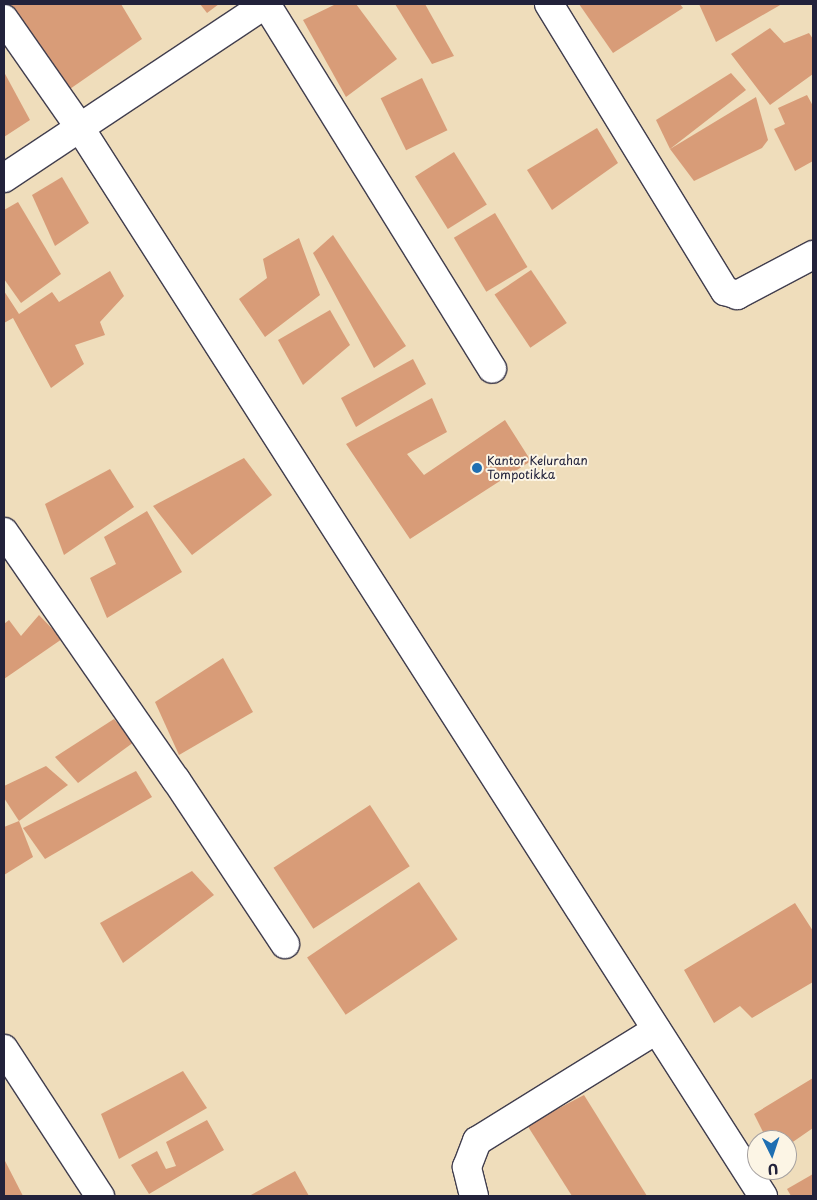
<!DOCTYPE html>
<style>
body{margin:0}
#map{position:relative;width:817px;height:1200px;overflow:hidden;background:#efddbb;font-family:"Playpen Sans",sans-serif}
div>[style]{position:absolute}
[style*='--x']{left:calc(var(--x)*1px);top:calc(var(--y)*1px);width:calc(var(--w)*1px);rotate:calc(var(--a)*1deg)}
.building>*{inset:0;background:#d89c78;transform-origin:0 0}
.roads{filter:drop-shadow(1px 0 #413e4e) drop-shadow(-1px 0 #413e4e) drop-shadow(0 1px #413e4e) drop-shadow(0 -1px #413e4e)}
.minor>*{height:28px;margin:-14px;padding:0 14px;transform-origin:14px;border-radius:14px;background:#fff}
.dots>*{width:14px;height:14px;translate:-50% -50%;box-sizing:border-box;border:2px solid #fcf5e5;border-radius:50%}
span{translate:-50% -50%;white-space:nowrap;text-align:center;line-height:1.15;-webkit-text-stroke:4px #fcf5e5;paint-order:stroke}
.poi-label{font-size:12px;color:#22223b}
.left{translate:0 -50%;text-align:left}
.frame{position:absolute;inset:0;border:5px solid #22223b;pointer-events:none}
.north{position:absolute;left:747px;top:1130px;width:50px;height:50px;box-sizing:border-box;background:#fcf5e5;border:1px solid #a5a1a1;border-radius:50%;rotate:176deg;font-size:14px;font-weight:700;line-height:20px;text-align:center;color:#22223b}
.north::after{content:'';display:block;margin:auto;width:18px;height:22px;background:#1f6fb2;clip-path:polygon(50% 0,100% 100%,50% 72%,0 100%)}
</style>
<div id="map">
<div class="building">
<div style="clip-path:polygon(6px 4px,121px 4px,142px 39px,67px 91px)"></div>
<div style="clip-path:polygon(200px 4px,219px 4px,207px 13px)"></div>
<div style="clip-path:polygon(336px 4px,356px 4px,397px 59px,346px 97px,303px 20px)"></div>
<div style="clip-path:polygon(395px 4px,425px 4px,454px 56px,432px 64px)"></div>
<div style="clip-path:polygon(579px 4px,680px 4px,683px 8px,613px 53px)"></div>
<div style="clip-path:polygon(699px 4px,782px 4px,716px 42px)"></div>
<div style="clip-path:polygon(770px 28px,784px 43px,809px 33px,813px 39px,813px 74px,770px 105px,731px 54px)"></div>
<div style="clip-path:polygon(4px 72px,30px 120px,4px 137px)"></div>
<div style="clip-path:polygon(731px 73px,746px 90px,670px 149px,656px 120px)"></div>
<div style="left:422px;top:78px;width:58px;height:46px;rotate:64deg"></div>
<div style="clip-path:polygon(807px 95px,813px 106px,813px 161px,795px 171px,774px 129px,785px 124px,778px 108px)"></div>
<div style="clip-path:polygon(756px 97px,768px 140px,762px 148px,694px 181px,670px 149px)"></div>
<div style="clip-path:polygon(597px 128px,618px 163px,552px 210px,527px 170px)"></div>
<div style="left:454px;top:152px;width:62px;height:46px;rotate:58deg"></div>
<div style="clip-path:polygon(62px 177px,89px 223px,55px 246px,32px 195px)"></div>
<div style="clip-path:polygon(18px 202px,61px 274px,21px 303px,4px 279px,4px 210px)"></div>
<div style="left:495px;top:213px;width:63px;height:48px;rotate:59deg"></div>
<div style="clip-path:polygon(333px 235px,406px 346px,374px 368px,313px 253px)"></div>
<div style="clip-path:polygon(299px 238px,320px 295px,265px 337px,239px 299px,267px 278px,263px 259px)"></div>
<div style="left:531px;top:270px;width:64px;height:44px;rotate:56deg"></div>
<div style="clip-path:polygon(110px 271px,124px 296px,100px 322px,105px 335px,75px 345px,84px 364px,51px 388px,13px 318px,4px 323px,4px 291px,19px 314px,52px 292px,59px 302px)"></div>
<div style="clip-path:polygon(330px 310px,350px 345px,303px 385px,278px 340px)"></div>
<div style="clip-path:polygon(413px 359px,426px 384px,356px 427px,341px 398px)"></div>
<div style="clip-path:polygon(432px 398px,447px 432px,407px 454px,424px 475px,505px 420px,531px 461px,410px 539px,346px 444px)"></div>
<div style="clip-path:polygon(244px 458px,272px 495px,192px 555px,153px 506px)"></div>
<div style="clip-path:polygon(110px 469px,134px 507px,64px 555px,45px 504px)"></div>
<div style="clip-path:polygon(147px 511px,182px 572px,107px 618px,90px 578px,116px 564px,104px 537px)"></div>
<div style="clip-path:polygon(39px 615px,62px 639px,4px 679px,4px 624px,9px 620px,21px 636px)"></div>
<div style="clip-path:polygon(223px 658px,253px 712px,179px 755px,155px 702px)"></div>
<div style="clip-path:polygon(114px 719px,134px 742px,78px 783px,55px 757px)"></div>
<div style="clip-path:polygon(46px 766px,68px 785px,19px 821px,4px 798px,4px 786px)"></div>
<div style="clip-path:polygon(136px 771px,152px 797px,45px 859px,23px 828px)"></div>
<div style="left:370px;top:805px;width:73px;height:115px;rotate:57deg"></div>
<div style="clip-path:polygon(19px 821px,33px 857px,4px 875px,4px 827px)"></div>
<div style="clip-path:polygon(192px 871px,214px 895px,123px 963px,100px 923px)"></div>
<div style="left:419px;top:882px;width:69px;height:135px;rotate:56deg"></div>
<div style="clip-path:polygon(795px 903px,813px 931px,813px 982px,752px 1018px,740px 1006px,714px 1023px,684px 970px)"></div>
<div style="clip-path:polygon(183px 1071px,207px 1108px,119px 1159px,101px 1114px)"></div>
<div style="clip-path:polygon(813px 1078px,813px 1128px,787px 1146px,787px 1140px,767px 1140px,754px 1114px)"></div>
<div style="clip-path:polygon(584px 1095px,647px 1196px,572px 1196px,527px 1125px)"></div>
<div style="clip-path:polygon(207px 1120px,224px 1150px,149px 1194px,131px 1165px,157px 1151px,166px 1169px,176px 1166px,166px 1142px)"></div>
<div style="clip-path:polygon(4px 1159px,23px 1196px,4px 1196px)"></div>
<div style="clip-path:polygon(295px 1171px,309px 1196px,249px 1196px)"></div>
<div style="clip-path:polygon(813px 1174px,813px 1196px,791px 1196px,787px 1189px)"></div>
</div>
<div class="roads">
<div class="minor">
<div style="--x:266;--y:4;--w:429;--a:58.2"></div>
<div style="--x:549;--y:4;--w:337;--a:58.5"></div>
<div style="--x:725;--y:291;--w:13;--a:18"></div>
<div style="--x:737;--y:295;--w:86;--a:-27.8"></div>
<div style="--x:4;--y:19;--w:133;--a:55.1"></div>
<div style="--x:80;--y:128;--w:1268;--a:57.4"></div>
<div style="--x:4;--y:178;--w:315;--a:-33.6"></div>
<div style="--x:4;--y:532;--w:302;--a:55.3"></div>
<div style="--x:176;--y:780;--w:197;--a:56.4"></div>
<div style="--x:4;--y:1049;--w:176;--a:56.9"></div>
<div style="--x:474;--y:1196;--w:30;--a:-104"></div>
<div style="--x:467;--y:1167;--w:28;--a:-69"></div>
<div style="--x:477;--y:1141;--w:211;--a:-31.8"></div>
</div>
</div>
<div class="dots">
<div style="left:477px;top:468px;background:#1f6fb2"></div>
</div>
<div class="poi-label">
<span class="left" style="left:487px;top:468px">Kantor Kelurahan<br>Tompotikka</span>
</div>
<div class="frame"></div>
<div class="north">U</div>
</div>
